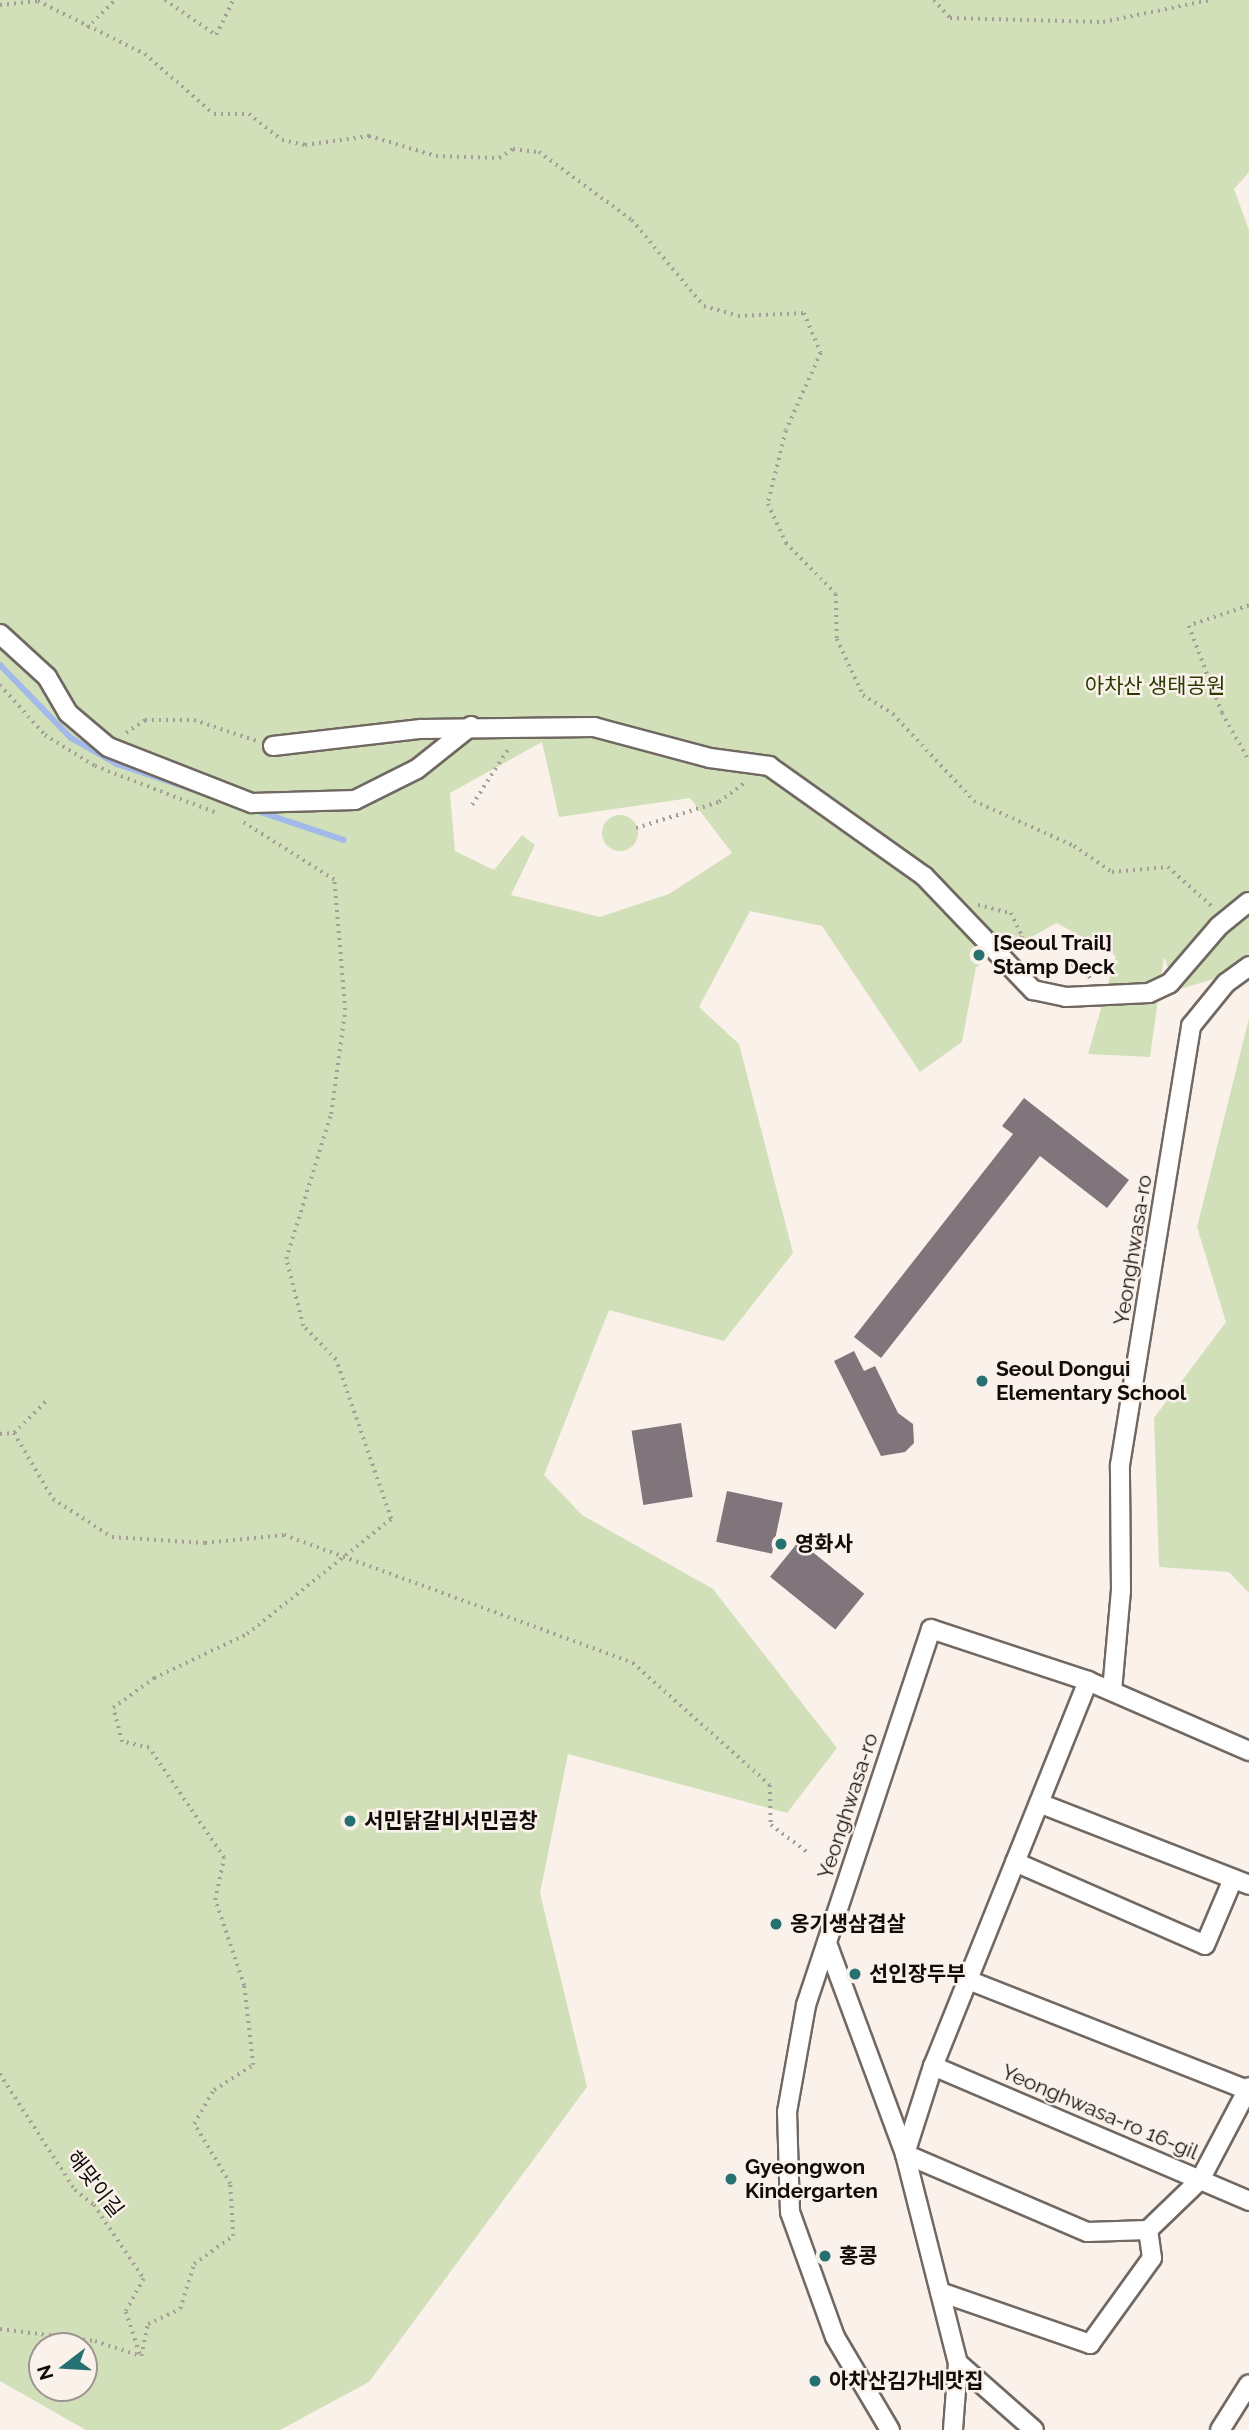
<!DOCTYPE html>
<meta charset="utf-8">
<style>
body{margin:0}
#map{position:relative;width:1249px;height:2430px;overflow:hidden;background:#fbf1eb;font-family:Raleway,"Noto Sans KR",sans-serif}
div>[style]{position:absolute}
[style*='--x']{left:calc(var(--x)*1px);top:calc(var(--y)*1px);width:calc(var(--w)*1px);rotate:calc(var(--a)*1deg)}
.green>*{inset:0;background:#d1e0b8}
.round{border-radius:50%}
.stream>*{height:6px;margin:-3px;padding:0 3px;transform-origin:3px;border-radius:3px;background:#a2b9e9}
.building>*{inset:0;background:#7f757b;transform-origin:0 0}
.path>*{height:3.5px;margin-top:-1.75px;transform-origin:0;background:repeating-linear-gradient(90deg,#a49d98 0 2px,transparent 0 7px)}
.roads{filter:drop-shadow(2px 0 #716862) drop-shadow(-2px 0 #716862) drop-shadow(0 2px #716862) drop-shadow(0 -2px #716862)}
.street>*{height:18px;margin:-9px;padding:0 9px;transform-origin:9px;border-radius:9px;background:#fff}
.dots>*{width:19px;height:19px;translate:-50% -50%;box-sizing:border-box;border:4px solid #fbf1eb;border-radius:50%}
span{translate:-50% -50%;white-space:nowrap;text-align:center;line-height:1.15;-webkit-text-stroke:5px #fbf1eb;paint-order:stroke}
.park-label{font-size:21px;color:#293900}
.poi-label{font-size:21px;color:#0f0c0a;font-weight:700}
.left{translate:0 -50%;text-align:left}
.street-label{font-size:21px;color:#0f0c0a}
.north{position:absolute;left:28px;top:2332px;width:70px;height:70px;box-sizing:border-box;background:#fbf1eb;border:2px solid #9d9591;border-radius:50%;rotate:253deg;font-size:19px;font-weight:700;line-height:28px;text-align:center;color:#0f0c0a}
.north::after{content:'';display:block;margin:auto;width:24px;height:32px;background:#257071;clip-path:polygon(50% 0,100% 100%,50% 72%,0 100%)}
</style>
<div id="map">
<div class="green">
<div style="clip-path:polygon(evenodd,0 0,1249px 0,1249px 172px,1234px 189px,1249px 230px,1249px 960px,1227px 975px,1177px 990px,1164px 957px,1150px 1057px,1088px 1054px,1116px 956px,1057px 923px,976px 967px,962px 1042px,920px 1072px,822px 926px,750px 911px,699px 1007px,739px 1044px,793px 1253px,724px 1341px,609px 1310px,544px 1475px,582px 1515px,713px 1589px,837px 1748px,787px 1813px,568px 1754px,540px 1893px,587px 2087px,369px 2382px,280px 2430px,86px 2430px,0 2381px,0 0,542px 742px,559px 817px,690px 798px,732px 853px,669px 894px,600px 917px,511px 895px,535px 845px,522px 835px,494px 870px,455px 851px,450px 793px,542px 742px,0 0,42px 2346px,84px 2346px,84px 2388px,42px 2388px,42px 2346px)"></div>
<div class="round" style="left:602px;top:815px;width:36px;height:36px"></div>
<div style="clip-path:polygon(1249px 1018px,1249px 1593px,1229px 1572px,1159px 1567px,1154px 1418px,1226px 1322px,1197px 1227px)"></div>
</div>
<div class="stream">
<div style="--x:0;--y:665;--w:102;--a:45.8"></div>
<div style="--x:71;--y:738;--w:53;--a:29.5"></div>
<div style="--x:117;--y:764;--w:239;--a:18.5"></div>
</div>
<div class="building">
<div style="clip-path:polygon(1024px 1098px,1129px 1180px,1107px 1208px,1040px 1156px,881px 1358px,854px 1337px,1013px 1134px,1002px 1126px)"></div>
<div style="clip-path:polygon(854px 1351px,864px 1371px,875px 1366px,898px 1413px,913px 1424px,914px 1443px,905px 1452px,881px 1456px,834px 1361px)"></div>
<div style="left:681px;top:1423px;width:75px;height:50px;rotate:81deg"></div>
<div style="left:727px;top:1491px;width:57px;height:52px;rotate:12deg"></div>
<div style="left:799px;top:1541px;width:84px;height:46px;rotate:39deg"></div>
</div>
<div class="path">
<div style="--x:165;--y:0;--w:62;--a:34.5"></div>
<div style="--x:216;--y:35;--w:39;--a:-64"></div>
<div style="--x:934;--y:0;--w:24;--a:48"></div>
<div style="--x:950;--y:18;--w:153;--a:1.5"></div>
<div style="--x:1103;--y:22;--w:109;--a:-11.6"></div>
<div style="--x:0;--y:5;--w:38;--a:-6"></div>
<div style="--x:38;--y:1;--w:119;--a:26.4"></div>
<div style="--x:145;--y:54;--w:91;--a:41"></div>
<div style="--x:214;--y:114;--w:35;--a:0"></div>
<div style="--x:249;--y:114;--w:42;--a:38.2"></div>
<div style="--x:282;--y:140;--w:24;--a:12"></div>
<div style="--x:305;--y:145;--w:65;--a:-8"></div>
<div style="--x:369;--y:136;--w:70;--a:16.6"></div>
<div style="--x:436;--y:156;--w:63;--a:1.8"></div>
<div style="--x:499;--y:158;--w:17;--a:-33"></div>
<div style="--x:513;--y:149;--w:26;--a:7"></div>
<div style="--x:539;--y:152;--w:115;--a:36.2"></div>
<div style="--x:632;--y:220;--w:112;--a:50.1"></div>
<div style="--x:704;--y:306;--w:35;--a:16"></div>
<div style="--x:738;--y:316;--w:66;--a:-2.6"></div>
<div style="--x:804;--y:313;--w:43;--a:67"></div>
<div style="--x:821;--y:353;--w:85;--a:114.2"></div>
<div style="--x:786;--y:431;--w:75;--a:103.9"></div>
<div style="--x:768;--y:504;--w:43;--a:65.2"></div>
<div style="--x:786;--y:543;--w:71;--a:45.6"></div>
<div style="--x:836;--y:594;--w:45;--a:88.7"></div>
<div style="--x:837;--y:639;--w:62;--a:65.1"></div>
<div style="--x:863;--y:695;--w:36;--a:32"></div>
<div style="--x:893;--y:714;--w:119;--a:47"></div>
<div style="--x:974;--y:801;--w:110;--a:24.2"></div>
<div style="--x:1074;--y:846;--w:46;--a:34.4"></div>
<div style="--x:1112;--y:872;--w:56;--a:-5.1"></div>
<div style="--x:1168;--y:867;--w:62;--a:41.7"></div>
<div style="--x:87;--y:28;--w:40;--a:-45"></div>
<div style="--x:1249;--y:606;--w:63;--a:161.6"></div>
<div style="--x:1189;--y:626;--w:93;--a:69.2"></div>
<div style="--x:1222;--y:713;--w:54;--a:60.1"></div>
<div style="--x:0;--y:685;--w:67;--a:48"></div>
<div style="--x:45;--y:735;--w:59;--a:31.8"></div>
<div style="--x:95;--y:766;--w:131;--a:21.1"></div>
<div style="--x:126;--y:733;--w:23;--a:-34"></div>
<div style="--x:145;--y:720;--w:49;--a:0"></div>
<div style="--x:194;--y:720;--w:66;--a:18.4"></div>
<div style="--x:472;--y:805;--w:70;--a:-57.2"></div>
<div style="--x:636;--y:828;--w:87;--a:-17.4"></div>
<div style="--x:719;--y:802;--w:34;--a:-37"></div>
<div style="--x:978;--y:905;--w:34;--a:14"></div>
<div style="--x:1011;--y:913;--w:25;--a:64"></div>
<div style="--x:1022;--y:936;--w:13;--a:103"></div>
<div style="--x:1044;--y:972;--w:40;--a:-12"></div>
<div style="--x:1083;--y:964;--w:16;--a:63"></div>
<div style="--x:14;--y:1433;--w:48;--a:-45"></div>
<div style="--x:0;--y:1434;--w:14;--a:-4"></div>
<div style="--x:14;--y:1433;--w:77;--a:59.4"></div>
<div style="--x:53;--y:1499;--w:70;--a:32.8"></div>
<div style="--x:112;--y:1537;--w:93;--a:3.7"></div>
<div style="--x:205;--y:1543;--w:79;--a:-5.8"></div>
<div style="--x:284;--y:1535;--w:372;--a:20.1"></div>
<div style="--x:633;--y:1663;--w:183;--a:41.7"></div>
<div style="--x:770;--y:1785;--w:40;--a:88.6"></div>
<div style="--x:771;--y:1825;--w:45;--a:36.9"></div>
<div style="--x:0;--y:2074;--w:138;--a:57.1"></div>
<div style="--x:75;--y:2190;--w:24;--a:38"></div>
<div style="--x:94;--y:2205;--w:89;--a:56"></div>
<div style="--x:144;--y:2279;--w:38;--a:119"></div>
<div style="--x:126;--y:2312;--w:44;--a:71.6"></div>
<div style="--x:0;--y:2329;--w:96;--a:7.2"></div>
<div style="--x:95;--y:2341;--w:48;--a:18.1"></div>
<div style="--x:141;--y:2356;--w:33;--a:-78"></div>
<div style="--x:148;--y:2324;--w:35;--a:-25"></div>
<div style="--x:180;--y:2309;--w:47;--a:-72.7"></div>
<div style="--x:194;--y:2264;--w:48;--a:-35.7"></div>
<div style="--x:233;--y:2236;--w:52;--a:-93.3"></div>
<div style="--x:230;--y:2184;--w:70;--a:-121"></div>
<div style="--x:194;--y:2124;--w:39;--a:-60"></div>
<div style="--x:214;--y:2090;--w:46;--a:-32.7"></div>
<div style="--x:253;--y:2065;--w:80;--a:-96.5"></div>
<div style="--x:244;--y:1986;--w:91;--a:-108.6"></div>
<div style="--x:215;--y:1900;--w:43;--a:-77.9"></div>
<div style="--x:224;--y:1858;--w:133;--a:-124.3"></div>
<div style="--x:149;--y:1748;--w:28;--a:-167"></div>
<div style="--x:122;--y:1742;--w:35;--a:-105"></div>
<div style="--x:113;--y:1708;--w:51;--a:-36.2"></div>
<div style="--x:154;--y:1678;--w:103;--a:-25.3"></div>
<div style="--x:247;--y:1634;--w:184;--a:-38.6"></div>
<div style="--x:391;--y:1519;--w:168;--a:-109.1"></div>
<div style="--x:336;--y:1360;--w:47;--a:-134.1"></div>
<div style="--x:303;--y:1326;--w:69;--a:-104.2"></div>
<div style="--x:286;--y:1259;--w:152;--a:-72.8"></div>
<div style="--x:331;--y:1114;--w:105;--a:-82.3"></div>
<div style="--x:345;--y:1010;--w:130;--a:-94.8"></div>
<div style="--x:334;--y:880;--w:107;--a:-147.7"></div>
</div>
<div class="roads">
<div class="street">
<div style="--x:0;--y:634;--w:64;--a:42.5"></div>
<div style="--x:47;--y:677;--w:42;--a:59.7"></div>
<div style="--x:68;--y:713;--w:52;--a:40.4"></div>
<div style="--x:108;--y:747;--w:155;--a:21.3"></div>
<div style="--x:252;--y:803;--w:103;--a:-1.7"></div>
<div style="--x:355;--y:800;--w:69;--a:-26.6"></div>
<div style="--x:417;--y:769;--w:69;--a:-38.5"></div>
<div style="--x:273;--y:746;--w:149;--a:-6.6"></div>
<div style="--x:421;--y:729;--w:173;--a:-0.7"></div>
<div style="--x:594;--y:727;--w:120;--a:15"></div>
<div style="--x:710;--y:758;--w:60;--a:7.7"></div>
<div style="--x:769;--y:766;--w:190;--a:35.4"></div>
<div style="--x:924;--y:876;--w:158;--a:46.3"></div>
<div style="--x:1033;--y:990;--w:34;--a:12"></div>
<div style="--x:1066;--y:997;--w:83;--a:-2.8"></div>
<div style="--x:1149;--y:993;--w:23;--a:-25"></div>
<div style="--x:1170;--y:983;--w:75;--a:-49.3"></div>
<div style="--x:1219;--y:926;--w:38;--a:-39"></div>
<div style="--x:1088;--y:1681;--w:415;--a:111.9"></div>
<div style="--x:933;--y:2066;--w:92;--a:107.7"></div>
<div style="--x:905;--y:2154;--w:198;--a:23.2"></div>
<div style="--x:1087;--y:2232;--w:61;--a:-1.9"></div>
<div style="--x:1148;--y:2230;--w:72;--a:-43.9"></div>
<div style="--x:1200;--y:2180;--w:105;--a:-62.2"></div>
<div style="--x:1112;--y:1691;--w:100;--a:-84.9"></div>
<div style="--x:1121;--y:1591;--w:126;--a:-90.5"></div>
<div style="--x:1120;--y:1465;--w:445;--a:-80.8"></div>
<div style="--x:1191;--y:1026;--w:55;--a:-50.9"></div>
<div style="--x:1226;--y:983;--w:29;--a:-36"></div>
<div style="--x:1039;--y:1803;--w:225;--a:21.3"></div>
<div style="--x:1015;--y:1862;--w:207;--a:23.6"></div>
<div style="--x:1205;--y:1945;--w:72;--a:-67"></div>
<div style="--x:827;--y:1943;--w:225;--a:69.7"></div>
<div style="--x:905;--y:2154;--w:216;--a:75.8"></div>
<div style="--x:958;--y:2363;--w:67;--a:94.3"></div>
<div style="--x:968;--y:1980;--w:300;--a:21.5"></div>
<div style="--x:933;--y:2066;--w:344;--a:23.1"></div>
<div style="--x:940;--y:2292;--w:159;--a:19.1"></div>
<div style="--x:1090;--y:2344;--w:106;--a:-54.2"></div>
<div style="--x:1152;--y:2258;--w:28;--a:-98"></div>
<div style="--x:958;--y:2363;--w:101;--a:41.4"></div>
<div style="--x:890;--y:2430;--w:108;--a:-120.6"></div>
<div style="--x:835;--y:2337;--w:133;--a:-109.8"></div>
<div style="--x:790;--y:2212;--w:100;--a:-91.7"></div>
<div style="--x:787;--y:2112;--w:109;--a:-79.9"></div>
<div style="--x:806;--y:2005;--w:396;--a:-71.6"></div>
<div style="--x:931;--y:1629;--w:165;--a:18.3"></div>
<div style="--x:1088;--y:1681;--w:176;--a:23.5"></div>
<div style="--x:1220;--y:2430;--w:54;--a:-57.8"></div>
</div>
</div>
<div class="dots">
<div style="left:979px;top:955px;background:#257071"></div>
<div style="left:982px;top:1381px;background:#257071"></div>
<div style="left:781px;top:1544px;background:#257071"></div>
<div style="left:350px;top:1821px;background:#257071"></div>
<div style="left:776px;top:1924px;background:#257071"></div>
<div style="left:855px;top:1974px;background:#257071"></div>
<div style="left:731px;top:2179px;background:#257071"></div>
<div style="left:825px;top:2256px;background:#257071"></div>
<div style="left:815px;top:2381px;background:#257071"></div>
</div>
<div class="park-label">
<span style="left:1155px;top:686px">아차산 생태공원</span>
</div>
<div class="poi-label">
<span class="left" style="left:993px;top:955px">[Seoul Trail]<br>Stamp Deck</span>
<span class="left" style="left:996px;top:1381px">Seoul Dongui<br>Elementary School</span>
<span class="left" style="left:795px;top:1544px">영화사</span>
<span class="left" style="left:364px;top:1821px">서민닭갈비서민곱창</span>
<span class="left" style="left:790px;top:1924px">옹기생삼겹살</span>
<span class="left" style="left:869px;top:1974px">선인장두부</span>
<span class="left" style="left:745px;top:2179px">Gyeongwon<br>Kindergarten</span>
<span class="left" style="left:839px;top:2256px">홍콩</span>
<span class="left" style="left:829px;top:2381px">아차산김가네맛집</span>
</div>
<div class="street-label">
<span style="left:1133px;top:1250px;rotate:-81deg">Yeonghwasa-ro</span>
<span style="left:848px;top:1806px;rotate:-72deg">Yeonghwasa-ro</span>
<span style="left:1100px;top:2112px;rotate:23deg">Yeonghwasa-ro 16-gil</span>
<span style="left:95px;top:2184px;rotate:52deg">해맞이길</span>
</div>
<div class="north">N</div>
</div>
